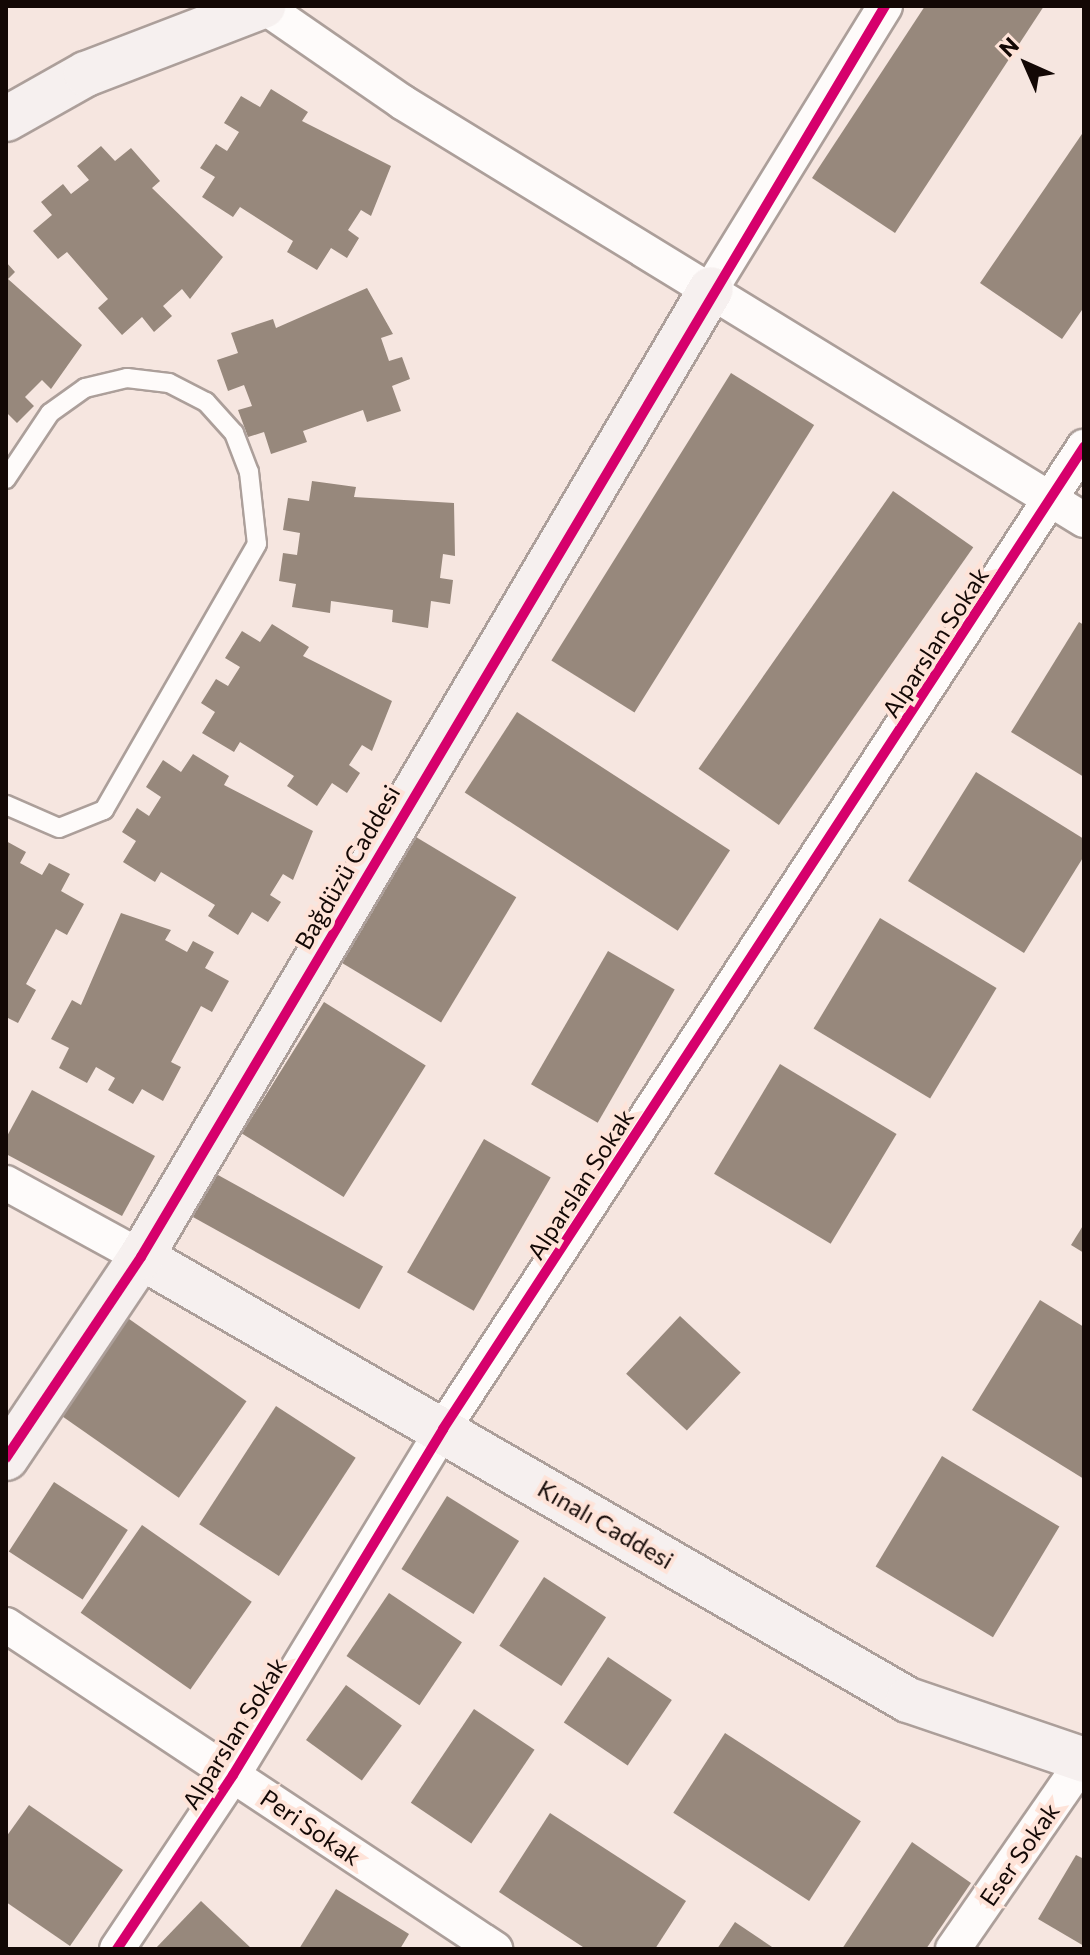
<!DOCTYPE html>
<meta charset="utf-8">
<style>
body{margin:0}
#map{position:relative;width:1090px;height:1955px;overflow:hidden;background:#f6e6e0;font-family:Commissioner,sans-serif}
div>[style]{position:absolute}
[style*='--x']{left:calc(var(--x)*1px);top:calc(var(--y)*1px);width:calc(var(--w)*1px);rotate:calc(var(--a)*1deg)}
.building>*{inset:0;background:#97887c;transform-origin:0 0}
.roads{filter:drop-shadow(2px 0 #ac9f9a) drop-shadow(-2px 0 #ac9f9a) drop-shadow(0 2px #ac9f9a) drop-shadow(0 -2px #ac9f9a)}
.lane>*{height:18px;margin:-9px;padding:0 9px;transform-origin:9px;border-radius:9px;background:#fefbfa}
.street>*{height:34px;margin:-17px;padding:0 17px;transform-origin:17px;border-radius:17px;background:#fefbfa}
.secondary>*{height:44px;margin:-22px;padding:0 22px;transform-origin:22px;border-radius:22px;background:#f6f0ef}
.cycleway>*{height:10px;margin:-5px;padding:0 5px;transform-origin:5px;border-radius:5px;background:#d6006c}
span{translate:-50% -50%;white-space:nowrap;text-align:center;line-height:1.15;-webkit-text-stroke:8px #fee3d8;paint-order:stroke}
.street-label{font-size:24px;color:#130805}
.frame{position:absolute;inset:0;border:8px solid #130805;pointer-events:none}
.north{position:absolute;left:986px;top:24px;width:80px;height:80px;-webkit-text-stroke:6px #fee3d8;paint-order:stroke;rotate:315deg;font-size:22px;font-weight:700;line-height:32px;text-align:center;color:#130805}
.north::after{content:'';display:block;margin:auto;width:28px;height:36px;background:#130805;clip-path:polygon(50% 0,100% 100%,50% 72%,0 100%)}
</style>
<div id="map">
<div class="building">
<div style="clip-path:polygon(925px 6px,1044px 6px,895px 233px,812px 178px)"></div>
<div style="clip-path:polygon(271px 89px,308px 112px,302px 121px,391px 166px,371px 216px,361px 210px,348px 230px,359px 238px,347px 258px,331px 248px,317px 270px,287px 252px,293px 241px,240px 207px,233px 217px,202px 197px,215px 177px,200px 168px,216px 144px,227px 151px,239px 132px,224px 123px,241px 96px,260px 107px)"></div>
<div style="clip-path:polygon(1084px 131px,1084px 307px,1062px 339px,980px 283px)"></div>
<div style="clip-path:polygon(101px 146px,115px 161px,131px 148px,160px 181px,152px 188px,223px 257px,190px 299px,182px 289px,163px 306px,172px 316px,154px 332px,142px 317px,122px 335px,98px 308px,108px 299px,67px 252px,58px 259px,33px 231px,52px 215px,41px 202px,63px 184px,71px 194px,89px 180px,77px 166px)"></div>
<div style="clip-path:polygon(6px 262px,15px 272px,8px 279px,82px 345px,51px 389px,42px 380px,25px 397px,34px 406px,17px 423px,6px 412px)"></div>
<div style="clip-path:polygon(367px 288px,393px 334px,381px 338px,389px 361px,402px 357px,410px 379px,392px 386px,401px 411px,367px 422px,363px 410px,303px 431px,307px 442px,271px 454px,264px 432px,248px 437px,238px 410px,252px 406px,244px 385px,228px 391px,217px 360px,238px 353px,231px 333px,273px 319px,276px 328px)"></div>
<div style="left:731px;top:373px;width:98px;height:339px;rotate:32deg"></div>
<div style="clip-path:polygon(312px 481px,356px 487px,354px 497px,454px 503px,455px 556px,443px 554px,440px 578px,453px 580px,450px 604px,431px 601px,428px 628px,392px 622px,393px 610px,331px 601px,330px 613px,292px 607px,296px 584px,279px 581px,283px 553px,297px 555px,300px 533px,283px 530px,288px 498px,309px 501px)"></div>
<div style="left:893px;top:491px;width:98px;height:339px;rotate:35deg"></div>
<div style="clip-path:polygon(1079px 622px,1084px 625px,1084px 777px,1011px 732px)"></div>
<div style="clip-path:polygon(272px 624px,309px 647px,303px 656px,392px 701px,372px 751px,362px 745px,349px 765px,360px 773px,347px 793px,332px 783px,317px 806px,287px 786px,294px 776px,240px 742px,234px 752px,202px 733px,215px 712px,201px 703px,216px 679px,228px 686px,240px 667px,225px 658px,242px 631px,260px 642px)"></div>
<div style="left:517px;top:712px;width:254px;height:96px;rotate:33deg"></div>
<div style="clip-path:polygon(193px 754px,229px 776px,224px 785px,313px 831px,293px 880px,283px 874px,270px 895px,281px 902px,268px 922px,252px 912px,238px 935px,208px 916px,215px 905px,161px 872px,155px 882px,123px 862px,136px 841px,122px 832px,137px 808px,149px 816px,161px 797px,146px 787px,163px 760px,181px 772px)"></div>
<div style="clip-path:polygon(976px 772px,1084px 839px,1084px 856px,1024px 953px,908px 881px)"></div>
<div style="left:416px;top:837px;width:117px;height:146px;rotate:31deg"></div>
<div style="clip-path:polygon(6px 841px,26px 852px,20px 863px,42px 875px,49px 863px,70px 874px,61px 891px,84px 904px,67px 935px,56px 929px,26px 984px,36px 990px,18px 1023px,6px 1017px)"></div>
<div style="clip-path:polygon(121px 913px,171px 930px,165px 940px,187px 952px,193px 941px,214px 952px,205px 968px,229px 981px,212px 1012px,201px 1006px,171px 1062px,181px 1067px,163px 1101px,142px 1089px,133px 1104px,108px 1090px,115px 1078px,96px 1067px,87px 1083px,59px 1068px,69px 1048px,51px 1039px,72px 1000px,81px 1005px)"></div>
<div style="left:880px;top:918px;width:136px;height:129px;rotate:31deg"></div>
<div style="left:608px;top:951px;width:77px;height:154px;rotate:30deg"></div>
<div style="left:324px;top:1002px;width:120px;height:155px;rotate:32deg"></div>
<div style="left:780px;top:1064px;width:136px;height:128px;rotate:31deg"></div>
<div style="clip-path:polygon(32px 1090px,155px 1156px,122px 1216px,6px 1154px,6px 1138px)"></div>
<div style="left:484px;top:1139px;width:77px;height:154px;rotate:30deg"></div>
<div style="left:209px;top:1170px;width:199px;height:49px;rotate:29deg"></div>
<div style="clip-path:polygon(1084px 1224px,1084px 1253px,1071px 1245px)"></div>
<div style="clip-path:polygon(1040px 1300px,1084px 1327px,1084px 1479px,972px 1410px)"></div>
<div style="left:122px;top:1314px;width:152px;height:118px;rotate:35deg"></div>
<div style="left:680px;top:1316px;width:83px;height:79px;rotate:43deg"></div>
<div style="left:276px;top:1406px;width:95px;height:141px;rotate:33deg"></div>
<div style="left:942px;top:1456px;width:137px;height:129px;rotate:31deg"></div>
<div style="left:54px;top:1482px;width:88px;height:83px;rotate:33deg"></div>
<div style="left:447px;top:1496px;width:85px;height:86px;rotate:32deg"></div>
<div style="left:142px;top:1525px;width:134px;height:107px;rotate:35deg"></div>
<div style="left:544px;top:1577px;width:74px;height:82px;rotate:33deg"></div>
<div style="left:389px;top:1593px;width:88px;height:76px;rotate:34deg"></div>
<div style="left:608px;top:1657px;width:77px;height:79px;rotate:34deg"></div>
<div style="left:346px;top:1685px;width:69px;height:68px;rotate:36deg"></div>
<div style="left:474px;top:1709px;width:73px;height:113px;rotate:34deg"></div>
<div style="left:725px;top:1733px;width:162px;height:95px;rotate:33deg"></div>
<div style="clip-path:polygon(29px 1805px,123px 1870px,70px 1946px,6px 1902px,6px 1837px)"></div>
<div style="clip-path:polygon(550px 1813px,686px 1901px,655px 1949px,586px 1949px,499px 1892px)"></div>
<div style="clip-path:polygon(912px 1842px,971px 1883px,926px 1949px,842px 1949px)"></div>
<div style="clip-path:polygon(1076px 1855px,1084px 1859px,1084px 1946px,1038px 1919px)"></div>
<div style="clip-path:polygon(336px 1889px,409px 1934px,400px 1949px,299px 1949px)"></div>
<div style="clip-path:polygon(201px 1901px,252px 1949px,155px 1949px)"></div>
<div style="clip-path:polygon(735px 1922px,775px 1949px,717px 1949px)"></div>
</div>
<div class="roads">
<div class="lane">
<div style="--x:6;--y:479;--w:79;--a:-56.3"></div>
<div style="--x:50;--y:413;--w:43;--a:-35.5"></div>
<div style="--x:85;--y:388;--w:43;--a:-13.4"></div>
<div style="--x:127;--y:378;--w:42;--a:6.8"></div>
<div style="--x:169;--y:383;--w:42;--a:27.2"></div>
<div style="--x:206;--y:402;--w:42;--a:47.9"></div>
<div style="--x:234;--y:433;--w:42;--a:69"></div>
<div style="--x:249;--y:472;--w:72;--a:83.7"></div>
<div style="--x:257;--y:544;--w:307;--a:119.9"></div>
<div style="--x:104;--y:810;--w:48;--a:158.2"></div>
<div style="--x:59;--y:828;--w:58;--a:-156.5"></div>
</div>
<div class="street">
<div style="--x:263;--y:6;--w:169;--a:34.6"></div>
<div style="--x:402;--y:102;--w:800;--a:31.5"></div>
<div style="--x:711;--y:289;--w:332;--a:-58.4"></div>
<div style="--x:6;--y:1183;--w:154;--a:28.7"></div>
<div style="--x:6;--y:1625;--w:587;--a:33.53"></div>
<div style="--x:117;--y:1949;--w:209;--a:-56.3"></div>
<div style="--x:233;--y:1775;--w:405;--a:-58.7"></div>
<div style="--x:443;--y:1429;--w:1173;--a:-56.87"></div>
<div style="--x:953;--y:1949;--w:230;--a:-55.3"></div>
</div>
<div class="secondary">
<div style="--x:6;--y:119;--w:92;--a:-29.4"></div>
<div style="--x:86;--y:74;--w:190;--a:-21"></div>
<div style="--x:141;--y:1257;--w:886;--a:30.01"></div>
<div style="--x:908;--y:1700;--w:186;--a:18.8"></div>
<div style="--x:6;--y:1458;--w:242;--a:-56.1"></div>
<div style="--x:141;--y:1257;--w:1123;--a:-59.51"></div>
</div>
</div>
<div class="cycleway">
<div style="--x:6;--y:1458;--w:242;--a:-56.1"></div>
<div style="--x:141;--y:1257;--w:1456;--a:-59.26"></div>
<div style="--x:117;--y:1949;--w:209;--a:-56.3"></div>
<div style="--x:233;--y:1775;--w:405;--a:-58.7"></div>
<div style="--x:443;--y:1429;--w:1173;--a:-56.87"></div>
</div>
<div class="street-label">
<span style="left:935px;top:642px;rotate:-57deg">Alparslan Sokak</span>
<span style="left:347px;top:867px;rotate:-60deg">Bağdüzü Caddesi</span>
<span style="left:580px;top:1184px;rotate:-57deg">Alparslan Sokak</span>
<span style="left:606px;top:1524px;rotate:30deg">Kınalı Caddesi</span>
<span style="left:234px;top:1733px;rotate:-58deg">Alparslan Sokak</span>
<span style="left:311px;top:1827px;rotate:34deg">Peri Sokak</span>
<span style="left:1019px;top:1854px;rotate:-55deg">Eser Sokak</span>
</div>
<div class="frame"></div>
<div class="north">N</div>
</div>
